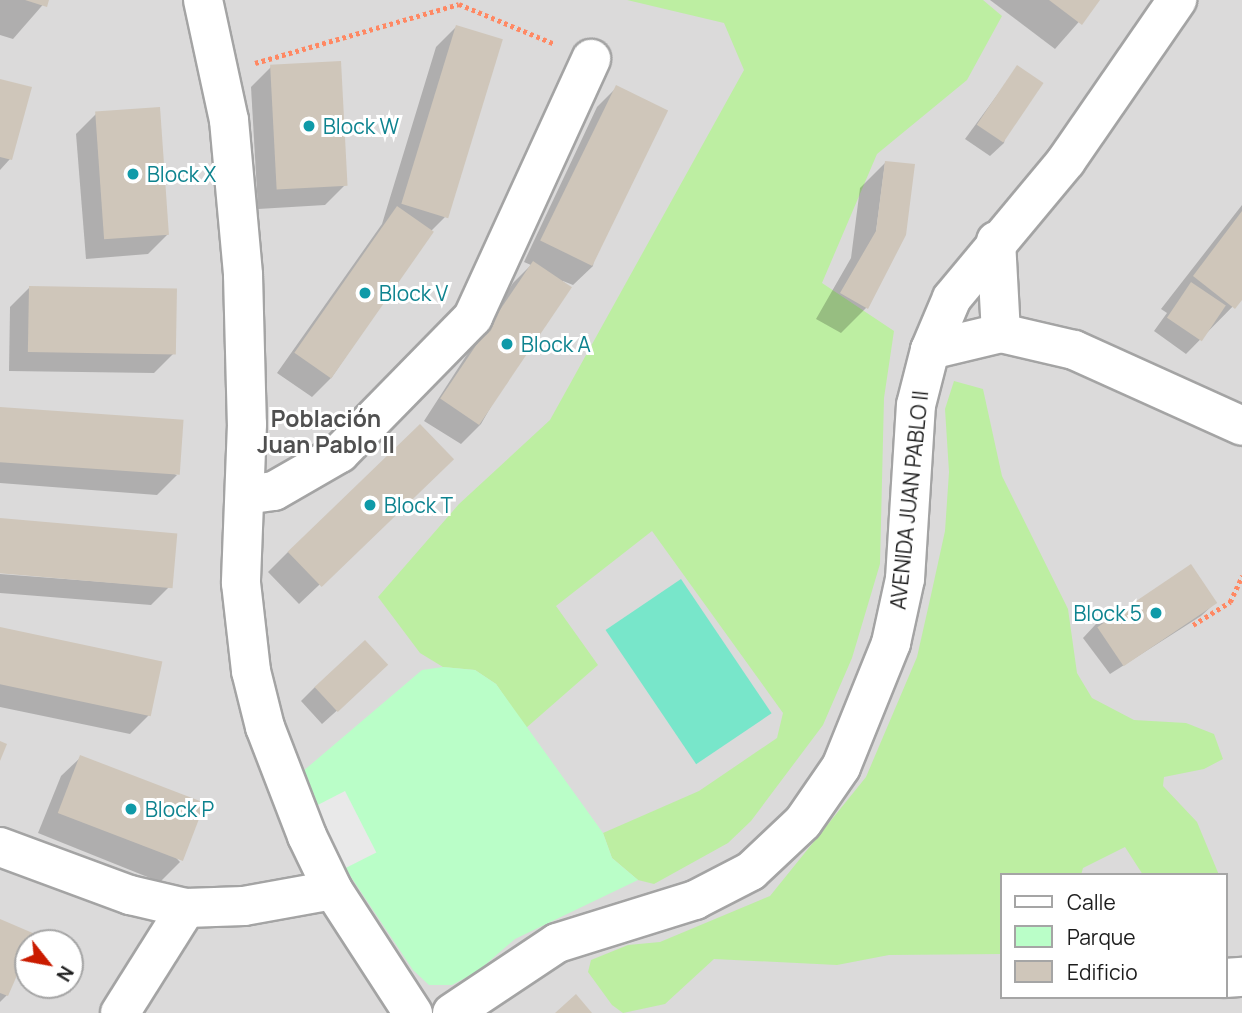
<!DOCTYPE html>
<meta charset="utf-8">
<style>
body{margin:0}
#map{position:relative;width:1242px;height:1013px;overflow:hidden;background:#efece1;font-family:Manrope,sans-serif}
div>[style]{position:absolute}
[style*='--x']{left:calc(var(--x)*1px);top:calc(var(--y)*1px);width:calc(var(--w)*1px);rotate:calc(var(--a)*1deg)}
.residential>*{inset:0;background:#dbdada}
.grass>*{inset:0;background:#bdeea2}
.park>*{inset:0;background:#bafec8}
.pitch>*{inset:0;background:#78e6ca;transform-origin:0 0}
.parking>*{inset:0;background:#e9e9e9;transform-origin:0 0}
.shadow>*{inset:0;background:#0003}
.building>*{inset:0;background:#cfc6ba;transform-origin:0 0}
.path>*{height:4.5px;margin-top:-2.25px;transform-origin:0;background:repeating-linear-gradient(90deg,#ff8863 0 3.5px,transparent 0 7px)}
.roads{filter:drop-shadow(2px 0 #a4a4a4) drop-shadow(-2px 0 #a4a4a4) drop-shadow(0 2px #a4a4a4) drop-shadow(0 -2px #a4a4a4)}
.minor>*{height:38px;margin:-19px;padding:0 19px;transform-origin:19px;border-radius:19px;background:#fff}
.dots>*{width:19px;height:19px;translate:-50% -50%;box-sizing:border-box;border:4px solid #fff;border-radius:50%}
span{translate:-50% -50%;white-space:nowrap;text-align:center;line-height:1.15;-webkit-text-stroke:6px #fff;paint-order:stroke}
.culture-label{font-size:21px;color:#0d838f}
.left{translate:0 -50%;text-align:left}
.right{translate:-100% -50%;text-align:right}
.street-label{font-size:21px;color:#1d1d1d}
.neighbourhood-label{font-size:23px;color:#505050;font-weight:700}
.legend{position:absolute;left:1000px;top:873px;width:228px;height:126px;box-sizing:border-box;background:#fff;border:2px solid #a5a5a5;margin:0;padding:9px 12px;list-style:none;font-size:21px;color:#1d1d1d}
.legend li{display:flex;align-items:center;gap:14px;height:35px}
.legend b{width:35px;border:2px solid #a5a5a5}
.north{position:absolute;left:14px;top:929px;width:70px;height:70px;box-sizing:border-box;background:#fff;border:2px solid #a5a5a5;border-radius:50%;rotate:121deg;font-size:19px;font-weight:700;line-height:28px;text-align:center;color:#1d1d1d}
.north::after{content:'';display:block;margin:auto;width:24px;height:32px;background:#ca1b00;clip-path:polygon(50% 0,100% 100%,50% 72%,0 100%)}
</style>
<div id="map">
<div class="residential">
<div style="clip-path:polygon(evenodd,0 0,1242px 0,1242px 1013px,0 1013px,0 0,1002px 875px,1226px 875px,1226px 997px,1002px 997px,1002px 875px,0 0,28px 943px,70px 943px,70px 985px,28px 985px,28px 943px)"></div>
</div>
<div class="grass">
<div style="clip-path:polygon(627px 0,983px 0,1002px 16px,967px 80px,877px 154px,822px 283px,894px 331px,884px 398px,880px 564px,852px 658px,823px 725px,751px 821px,728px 843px,654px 884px,638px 880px,612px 858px,603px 833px,699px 791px,777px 738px,783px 713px,652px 531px,556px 606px,598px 665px,526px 728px,496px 684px,475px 670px,443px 667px,420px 653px,378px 597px,459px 504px,550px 420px,744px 70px,724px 23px)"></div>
<div style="clip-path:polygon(954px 381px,983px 389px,1002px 476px,1068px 609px,1077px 673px,1092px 698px,1134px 720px,1186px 723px,1214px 734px,1223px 759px,1204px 769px,1164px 777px,1163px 786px,1197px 822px,1219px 875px,1143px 875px,1125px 847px,1083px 868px,1081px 875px,1002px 875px,1002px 954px,889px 955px,837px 965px,714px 959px,665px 1004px,623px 1013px,612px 1005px,588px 972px,591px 960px,628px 945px,660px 942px,770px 896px,866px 777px,917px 657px,931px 595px,945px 531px,949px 472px,945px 409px)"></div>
</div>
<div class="park">
<div style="clip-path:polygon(443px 667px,475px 670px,496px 684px,603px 833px,612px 858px,638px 880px,515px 939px,478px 971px,452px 985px,429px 985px,413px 970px,345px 868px,314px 807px,302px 772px,422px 670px)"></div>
</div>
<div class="pitch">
<div style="left:681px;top:579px;width:162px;height:91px;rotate:56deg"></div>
</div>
<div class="parking">
<div style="left:345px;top:791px;width:69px;height:35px;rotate:63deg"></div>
</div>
<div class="shadow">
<div style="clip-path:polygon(0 0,47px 0,13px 39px,0 35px)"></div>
<div style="clip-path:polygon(990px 0,1098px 0,1055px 49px)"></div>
<div style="clip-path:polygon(456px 27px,445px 217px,430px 232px,332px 377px,312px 397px,277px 373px,382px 224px,436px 47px)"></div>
<div style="clip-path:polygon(271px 67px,345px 185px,325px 205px,258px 209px,251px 87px)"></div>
<div style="clip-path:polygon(1017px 68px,1004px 143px,990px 156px,965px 139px)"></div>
<div style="clip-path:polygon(0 81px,10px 159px,0 170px)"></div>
<div style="clip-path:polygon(617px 87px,593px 266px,573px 285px,563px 281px,481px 424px,461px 444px,424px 421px,513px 283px,531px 265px,524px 262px,597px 107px)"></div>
<div style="clip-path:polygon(96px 114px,168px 234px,148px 254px,86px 259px,76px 134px)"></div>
<div style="clip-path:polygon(885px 163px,866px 308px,841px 333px,816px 319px,851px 258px,860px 188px)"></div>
<div style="clip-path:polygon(1242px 205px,1242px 297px,1186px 354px,1154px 331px,1167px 313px,1161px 309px)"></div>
<div style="clip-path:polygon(30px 287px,174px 353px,154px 373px,9px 371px,10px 307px)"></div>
<div style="clip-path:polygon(0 408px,177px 475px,157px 495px,0 483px)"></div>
<div style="clip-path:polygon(431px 479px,299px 604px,268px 572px,288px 552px)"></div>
<div style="clip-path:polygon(0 519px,171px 585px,151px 605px,0 593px,0 574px,156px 586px,156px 583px,0 571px)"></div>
<div style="clip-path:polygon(1215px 603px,1201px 616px,1110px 674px,1083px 638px,1096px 624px)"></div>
<div style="clip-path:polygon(0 629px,150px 714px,130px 734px,0 707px)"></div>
<div style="clip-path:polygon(372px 679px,322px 724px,301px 701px,315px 687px)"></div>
<div style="clip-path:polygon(81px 757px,180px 862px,160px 882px,38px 833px,61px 776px)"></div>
<div style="clip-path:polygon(0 921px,7px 995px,0 1002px)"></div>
</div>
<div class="building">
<div style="clip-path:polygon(25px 0,49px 0,47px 7px)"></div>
<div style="clip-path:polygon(1049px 0,1100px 0,1082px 25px)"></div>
<div style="left:456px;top:25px;width:49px;height:187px;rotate:17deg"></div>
<div style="left:341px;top:61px;width:125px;height:71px;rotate:87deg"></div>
<div style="left:1017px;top:65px;width:32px;height:72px;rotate:34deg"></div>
<div style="clip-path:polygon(0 79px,32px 87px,12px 160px,0 157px)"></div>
<div style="left:616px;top:85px;width:58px;height:173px;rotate:26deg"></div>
<div style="left:160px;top:107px;width:128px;height:65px;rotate:86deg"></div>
<div style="clip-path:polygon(885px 161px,915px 164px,906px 235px,868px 309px,840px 293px,876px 231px)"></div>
<div style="left:397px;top:206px;width:45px;height:179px;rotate:35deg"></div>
<div style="clip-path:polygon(1242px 211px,1242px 300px,1235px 309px,1193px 276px)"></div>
<div style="left:533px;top:261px;width:47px;height:166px;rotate:34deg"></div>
<div style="left:1191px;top:282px;width:42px;height:43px;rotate:34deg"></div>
<div style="left:29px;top:286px;width:148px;height:66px;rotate:1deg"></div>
<div style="left:0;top:407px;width:184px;height:55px;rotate:4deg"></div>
<div style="left:420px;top:424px;width:49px;height:184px;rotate:46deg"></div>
<div style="left:0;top:518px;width:178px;height:55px;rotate:5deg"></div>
<div style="left:1191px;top:564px;width:47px;height:113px;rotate:56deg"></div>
<div style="left:0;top:627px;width:166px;height:56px;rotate:12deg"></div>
<div style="left:365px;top:640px;width:34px;height:69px;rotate:47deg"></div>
<div style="clip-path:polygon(0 741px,7px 744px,0 761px)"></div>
<div style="left:80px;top:755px;width:134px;height:62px;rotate:21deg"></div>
<div style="clip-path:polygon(0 919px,35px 934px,8px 996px,0 993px)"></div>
<div style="clip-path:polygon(576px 994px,592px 1013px,555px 1013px)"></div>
</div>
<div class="path">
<div style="--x:255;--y:63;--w:212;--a:-16.1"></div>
<div style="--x:459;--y:4;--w:104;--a:22.6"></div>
<div style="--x:1193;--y:625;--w:44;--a:-31.9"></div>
<div style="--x:1230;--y:602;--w:29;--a:-65"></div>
</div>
<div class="roads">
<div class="minor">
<div style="--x:203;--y:0;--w:123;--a:77.8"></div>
<div style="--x:229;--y:120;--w:156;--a:84.8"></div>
<div style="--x:243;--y:275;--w:149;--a:88.5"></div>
<div style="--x:247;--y:424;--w:159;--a:92.2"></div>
<div style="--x:241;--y:583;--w:89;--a:83.5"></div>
<div style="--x:251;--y:671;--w:58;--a:76"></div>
<div style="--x:265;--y:727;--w:117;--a:68.9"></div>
<div style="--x:307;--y:836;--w:60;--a:64.3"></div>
<div style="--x:333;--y:890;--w:147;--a:57"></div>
<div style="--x:996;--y:241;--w:92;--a:86.9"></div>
<div style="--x:930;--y:350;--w:73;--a:-13.5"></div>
<div style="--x:1001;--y:333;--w:75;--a:13.1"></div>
<div style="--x:1074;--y:350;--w:184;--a:24.3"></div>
<div style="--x:245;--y:495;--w:29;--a:-8"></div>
<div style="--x:274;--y:491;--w:76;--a:-29.9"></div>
<div style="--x:340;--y:453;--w:190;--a:-45.6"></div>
<div style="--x:473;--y:317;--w:284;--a:-65.4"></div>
<div style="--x:0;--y:847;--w:139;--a:20.3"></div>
<div style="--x:130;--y:895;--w:57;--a:13.1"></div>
<div style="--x:186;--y:908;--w:58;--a:-2"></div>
<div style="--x:244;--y:906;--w:90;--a:-10.2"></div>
<div style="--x:1226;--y:978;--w:16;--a:-4"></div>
<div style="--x:120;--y:1013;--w:124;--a:-57.8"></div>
<div style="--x:452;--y:1013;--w:126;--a:-33.7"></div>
<div style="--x:557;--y:943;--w:145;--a:-17.3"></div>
<div style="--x:695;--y:900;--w:63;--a:-27.4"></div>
<div style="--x:751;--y:871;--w:71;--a:-43.3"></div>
<div style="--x:803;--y:822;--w:67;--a:-55.4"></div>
<div style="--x:841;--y:767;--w:134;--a:-68"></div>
<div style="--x:891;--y:643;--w:66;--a:-77.7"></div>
<div style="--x:905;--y:579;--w:174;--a:-86.4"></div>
<div style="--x:916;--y:405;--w:57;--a:-75.7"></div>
<div style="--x:930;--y:350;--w:56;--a:-67.1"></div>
<div style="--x:952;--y:298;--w:178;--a:-50.2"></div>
<div style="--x:1066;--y:161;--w:196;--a:-55.4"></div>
</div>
</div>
<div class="dots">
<div style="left:309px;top:126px;background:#0f9aa8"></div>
<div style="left:133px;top:174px;background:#0f9aa8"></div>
<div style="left:365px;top:293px;background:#0f9aa8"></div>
<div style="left:507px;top:344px;background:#0f9aa8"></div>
<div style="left:370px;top:505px;background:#0f9aa8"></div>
<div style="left:1156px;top:613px;background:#0f9aa8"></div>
<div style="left:131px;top:809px;background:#0f9aa8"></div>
</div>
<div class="culture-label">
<span class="left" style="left:323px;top:126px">Block W</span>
<span class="left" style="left:147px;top:174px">Block X</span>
<span class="left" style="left:379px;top:293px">Block V</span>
<span class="left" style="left:521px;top:344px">Block A</span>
<span class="left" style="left:384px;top:505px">Block T</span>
<span class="right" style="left:1142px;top:613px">Block 5</span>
<span class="left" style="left:145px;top:809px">Block P</span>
</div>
<div class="street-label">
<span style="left:909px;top:500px;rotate:-84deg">AVENIDA JUAN PABLO II</span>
</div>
<div class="neighbourhood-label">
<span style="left:326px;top:431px">Población<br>Juan Pablo II</span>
</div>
<ul class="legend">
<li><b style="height:9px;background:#fff"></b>Calle</li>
<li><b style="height:19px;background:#bafec8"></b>Parque</li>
<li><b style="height:19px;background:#cfc6ba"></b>Edificio</li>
</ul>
<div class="north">N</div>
</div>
